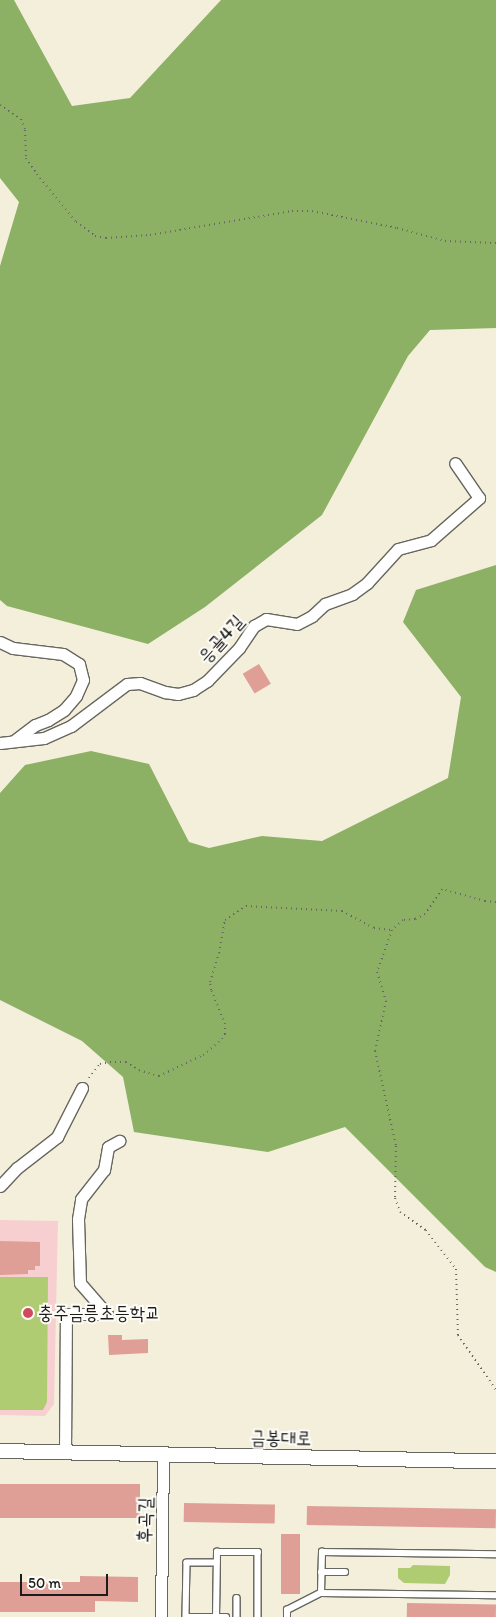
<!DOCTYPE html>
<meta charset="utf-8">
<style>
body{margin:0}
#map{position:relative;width:496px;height:1617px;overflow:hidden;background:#f3efdb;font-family:Itim,"Poor Story",sans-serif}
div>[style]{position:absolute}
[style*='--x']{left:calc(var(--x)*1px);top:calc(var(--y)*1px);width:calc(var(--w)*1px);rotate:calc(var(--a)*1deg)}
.built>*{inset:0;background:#f7cfd0}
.green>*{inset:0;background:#b0cc72}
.forest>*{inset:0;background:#8cb064}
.building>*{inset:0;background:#df9f96;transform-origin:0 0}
.path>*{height:2px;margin-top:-1px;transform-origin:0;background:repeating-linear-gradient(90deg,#67665f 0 1px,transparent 0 5px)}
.roads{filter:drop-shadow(1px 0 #67665f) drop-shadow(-1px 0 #67665f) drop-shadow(0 1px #67665f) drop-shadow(0 -1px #67665f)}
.service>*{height:5.5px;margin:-2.75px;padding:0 2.75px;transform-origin:2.75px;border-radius:2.75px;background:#fff}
.minor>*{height:11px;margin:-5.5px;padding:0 5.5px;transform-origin:5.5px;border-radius:5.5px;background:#fff}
.tertiary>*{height:14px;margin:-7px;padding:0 7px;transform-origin:7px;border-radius:7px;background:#fff}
.dots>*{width:14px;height:14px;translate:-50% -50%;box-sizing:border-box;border:2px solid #fdfcf7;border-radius:50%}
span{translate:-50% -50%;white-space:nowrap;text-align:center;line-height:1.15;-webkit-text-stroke:4px #fdfcf7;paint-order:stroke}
.street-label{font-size:19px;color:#1c1c1c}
.poi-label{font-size:19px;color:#1c1c1c}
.left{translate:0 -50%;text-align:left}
.scale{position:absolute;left:20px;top:1574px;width:88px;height:22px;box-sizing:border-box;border:2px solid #1c1c1c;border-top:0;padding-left:6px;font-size:15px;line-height:18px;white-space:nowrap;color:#1c1c1c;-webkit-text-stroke:4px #fdfcf7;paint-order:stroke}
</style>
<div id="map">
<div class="built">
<div style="clip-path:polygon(0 1220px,58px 1221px,54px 1404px,45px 1416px,0 1415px)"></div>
</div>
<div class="green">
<div style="clip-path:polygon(0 1277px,48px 1277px,47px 1402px,43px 1410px,0 1410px)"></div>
<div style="clip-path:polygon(413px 1565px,450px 1566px,450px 1575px,445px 1584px,404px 1583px,398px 1578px,398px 1568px,410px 1568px)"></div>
</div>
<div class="forest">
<div style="clip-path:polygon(0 0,14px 0,72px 106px,130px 98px,221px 0,496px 0,496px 328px,430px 330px,408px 356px,322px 515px,205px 607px,148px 644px,7px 606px,0 600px,0 266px,19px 202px,0 178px)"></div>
<div style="clip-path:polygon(496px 565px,496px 1272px,485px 1267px,345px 1127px,268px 1152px,134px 1132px,123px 1077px,82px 1041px,0 1000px,0 793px,25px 765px,91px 751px,149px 764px,189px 842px,209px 848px,262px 836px,322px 841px,448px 778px,461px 697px,403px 622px,416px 590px)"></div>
</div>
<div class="building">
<div style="left:259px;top:664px;width:23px;height:19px;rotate:59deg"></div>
<div style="clip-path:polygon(0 1241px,40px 1242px,40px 1266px,35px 1266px,35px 1270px,28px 1270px,28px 1274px,0 1275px)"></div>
<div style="clip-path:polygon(108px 1335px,122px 1335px,122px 1340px,148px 1339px,148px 1353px,109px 1355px)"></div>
<div style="left:0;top:1484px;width:140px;height:34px"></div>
<div style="left:184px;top:1503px;width:91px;height:19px;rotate:1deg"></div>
<div style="left:307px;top:1506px;width:189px;height:19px;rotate:1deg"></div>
<div style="left:281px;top:1534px;width:19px;height:60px"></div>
<div style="clip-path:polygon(80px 1576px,138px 1577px,138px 1602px,95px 1601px,95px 1612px,0 1612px,0 1582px,80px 1582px)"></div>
<div style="left:407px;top:1603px;width:89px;height:14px;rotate:1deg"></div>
</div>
<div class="path">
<div style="--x:0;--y:105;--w:25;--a:34"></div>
<div style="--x:21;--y:119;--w:12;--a:70"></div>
<div style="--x:25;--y:130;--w:28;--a:88"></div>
<div style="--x:26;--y:158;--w:19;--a:55"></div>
<div style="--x:37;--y:174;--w:62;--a:50.9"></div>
<div style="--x:76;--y:222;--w:24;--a:36"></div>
<div style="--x:95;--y:236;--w:11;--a:10"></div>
<div style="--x:106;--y:238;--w:44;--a:-3.9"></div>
<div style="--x:150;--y:235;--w:144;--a:-9.6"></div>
<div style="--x:292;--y:211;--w:20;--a:0"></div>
<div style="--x:312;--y:211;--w:87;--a:11.3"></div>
<div style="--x:397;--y:228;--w:50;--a:15.2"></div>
<div style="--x:445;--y:241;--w:51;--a:2.2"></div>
<div style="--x:496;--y:902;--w:11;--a:-175"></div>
<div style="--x:485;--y:901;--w:45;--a:-164.4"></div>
<div style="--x:442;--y:889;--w:30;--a:124"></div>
<div style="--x:425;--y:914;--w:11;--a:153"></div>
<div style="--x:415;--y:919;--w:12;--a:175"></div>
<div style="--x:403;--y:920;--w:15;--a:138"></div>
<div style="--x:392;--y:930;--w:45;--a:109.7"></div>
<div style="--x:377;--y:972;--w:30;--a:73"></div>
<div style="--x:386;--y:1001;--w:51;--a:102.4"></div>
<div style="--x:375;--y:1051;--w:97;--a:77.5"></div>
<div style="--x:396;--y:1146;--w:52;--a:91.1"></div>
<div style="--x:395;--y:1198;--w:15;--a:70"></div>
<div style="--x:400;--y:1212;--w:32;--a:35"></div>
<div style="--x:426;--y:1230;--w:49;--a:52.4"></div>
<div style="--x:456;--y:1269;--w:66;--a:88.3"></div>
<div style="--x:458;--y:1335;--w:67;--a:55.4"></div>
<div style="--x:89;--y:1078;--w:18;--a:-52"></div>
<div style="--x:100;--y:1064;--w:10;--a:-11"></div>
<div style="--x:110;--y:1062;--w:16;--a:0"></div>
<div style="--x:126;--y:1062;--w:15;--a:32"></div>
<div style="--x:139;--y:1070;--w:21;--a:17"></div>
<div style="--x:159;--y:1076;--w:49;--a:-25.5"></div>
<div style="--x:203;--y:1055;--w:25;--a:-40"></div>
<div style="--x:222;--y:1039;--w:6;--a:-59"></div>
<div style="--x:225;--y:1034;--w:10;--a:-90"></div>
<div style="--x:225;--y:1024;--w:37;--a:-112"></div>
<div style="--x:211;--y:990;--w:8;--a:-97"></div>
<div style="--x:210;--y:982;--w:30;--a:-73"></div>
<div style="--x:219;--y:953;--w:34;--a:-80"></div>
<div style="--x:225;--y:920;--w:25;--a:-34"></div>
<div style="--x:246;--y:906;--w:96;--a:3"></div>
<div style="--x:342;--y:911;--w:36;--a:28"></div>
<div style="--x:374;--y:928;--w:18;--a:6"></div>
</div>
<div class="roads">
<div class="service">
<div style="--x:217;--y:1563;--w:30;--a:180"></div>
<div style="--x:187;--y:1563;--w:54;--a:91.1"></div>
<div style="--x:186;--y:1617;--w:40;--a:0"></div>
<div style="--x:321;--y:1572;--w:24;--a:0"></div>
<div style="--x:321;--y:1593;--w:41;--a:-88.6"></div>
<div style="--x:322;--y:1552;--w:174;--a:0.7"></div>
<div style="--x:237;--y:1598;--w:19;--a:90"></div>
<div style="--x:216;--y:1617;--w:65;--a:-89.1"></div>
<div style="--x:217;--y:1552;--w:41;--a:0"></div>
<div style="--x:258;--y:1552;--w:65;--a:90"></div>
<div style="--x:287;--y:1617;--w:7;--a:-90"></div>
<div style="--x:287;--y:1610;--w:38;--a:-27"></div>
<div style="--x:321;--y:1593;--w:175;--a:0.7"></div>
</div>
<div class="minor">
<div style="--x:0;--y:642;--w:14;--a:25"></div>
<div style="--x:13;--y:648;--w:50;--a:6.8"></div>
<div style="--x:63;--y:654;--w:19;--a:32"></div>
<div style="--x:79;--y:664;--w:16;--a:76"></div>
<div style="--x:83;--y:680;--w:17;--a:114"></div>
<div style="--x:76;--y:696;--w:18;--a:131"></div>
<div style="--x:64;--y:710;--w:19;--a:148"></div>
<div style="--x:48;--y:720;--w:14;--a:159"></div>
<div style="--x:35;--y:725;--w:26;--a:143"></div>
<div style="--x:0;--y:743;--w:44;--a:-6.5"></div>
<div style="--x:44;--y:738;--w:30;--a:-24"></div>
<div style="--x:71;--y:726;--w:70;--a:-36.9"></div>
<div style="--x:127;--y:684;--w:13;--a:-4"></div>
<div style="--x:140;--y:683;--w:27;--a:20"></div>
<div style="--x:165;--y:692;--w:13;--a:9"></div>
<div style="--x:178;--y:694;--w:16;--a:-15"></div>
<div style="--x:193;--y:690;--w:17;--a:-33"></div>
<div style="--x:207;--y:681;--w:46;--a:-45.9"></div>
<div style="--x:239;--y:648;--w:27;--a:-56"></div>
<div style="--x:254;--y:626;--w:14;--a:-30"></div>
<div style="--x:266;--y:619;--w:31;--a:9"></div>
<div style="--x:297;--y:624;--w:17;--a:-28"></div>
<div style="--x:312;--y:616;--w:18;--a:-43"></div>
<div style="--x:325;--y:604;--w:29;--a:-20"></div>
<div style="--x:352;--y:594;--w:19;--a:-36"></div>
<div style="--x:367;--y:583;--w:46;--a:-47.6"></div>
<div style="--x:398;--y:549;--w:34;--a:-15"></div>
<div style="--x:431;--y:540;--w:64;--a:-41.2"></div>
<div style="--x:479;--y:498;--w:42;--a:-124.4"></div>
<div style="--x:0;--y:1186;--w:25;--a:-47"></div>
<div style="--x:17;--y:1168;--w:51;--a:-37.8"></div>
<div style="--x:57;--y:1137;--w:55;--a:-63"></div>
<div style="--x:107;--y:1314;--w:41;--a:-131.1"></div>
<div style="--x:80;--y:1283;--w:64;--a:-91.8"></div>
<div style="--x:78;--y:1219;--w:20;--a:-81"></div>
<div style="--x:81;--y:1199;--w:37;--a:-52"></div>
<div style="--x:104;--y:1170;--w:23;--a:-80"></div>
<div style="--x:108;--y:1147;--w:13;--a:-29"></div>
<div style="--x:65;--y:1452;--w:138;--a:-89.6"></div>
<div style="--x:66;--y:1314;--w:41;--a:0"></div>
<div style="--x:161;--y:1617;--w:163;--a:-89.3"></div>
</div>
<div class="tertiary">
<div style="--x:0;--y:1451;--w:496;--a:1.2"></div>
</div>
</div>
<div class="dots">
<div style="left:28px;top:1313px;background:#d1495b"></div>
</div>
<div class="street-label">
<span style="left:221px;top:639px;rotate:-48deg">응골4길</span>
<span style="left:281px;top:1438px;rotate:1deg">금봉대로</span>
<span style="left:145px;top:1520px;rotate:-89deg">후곡길</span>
</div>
<div class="poi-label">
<span class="left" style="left:38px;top:1313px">충주금릉초등학교</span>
</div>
<div class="scale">50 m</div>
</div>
